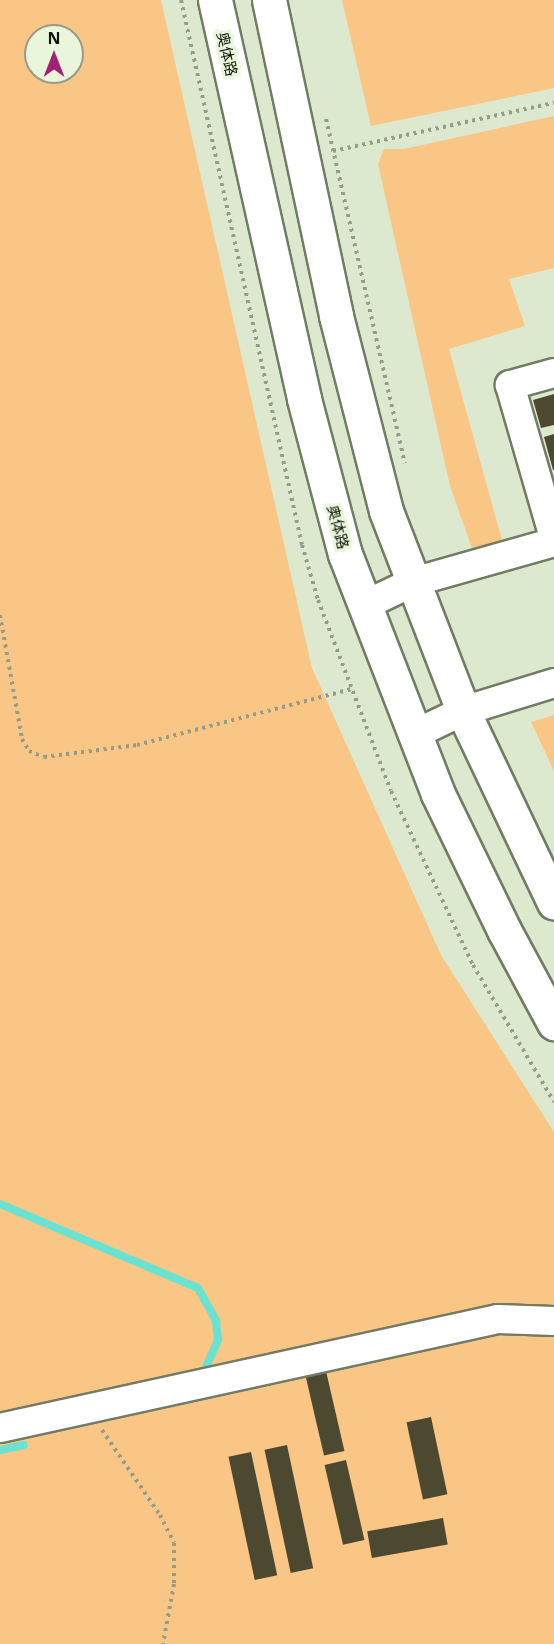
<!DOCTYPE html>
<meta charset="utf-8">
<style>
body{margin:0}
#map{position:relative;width:554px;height:1644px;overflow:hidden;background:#dde9cf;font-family:"Noto Sans","Noto Sans SC",sans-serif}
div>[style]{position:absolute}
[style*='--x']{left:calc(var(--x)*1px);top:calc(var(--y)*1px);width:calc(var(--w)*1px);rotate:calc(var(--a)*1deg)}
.green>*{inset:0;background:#fac686}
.stream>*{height:8px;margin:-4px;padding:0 4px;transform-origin:4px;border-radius:4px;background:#69e2d1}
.building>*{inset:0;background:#4d4931;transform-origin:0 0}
.path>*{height:4px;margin-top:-2px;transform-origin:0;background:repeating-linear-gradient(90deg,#949d88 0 3px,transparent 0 7.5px)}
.roads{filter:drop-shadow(2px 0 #717c64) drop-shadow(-2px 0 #717c64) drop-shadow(0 2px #717c64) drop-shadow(0 -2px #717c64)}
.minor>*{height:28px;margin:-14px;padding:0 14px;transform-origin:14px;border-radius:14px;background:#fff}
.major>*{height:33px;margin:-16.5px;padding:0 16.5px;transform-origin:16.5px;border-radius:16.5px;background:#fff}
span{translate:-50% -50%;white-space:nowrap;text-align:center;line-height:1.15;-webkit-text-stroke:6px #eaf6dc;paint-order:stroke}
.street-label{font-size:15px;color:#11150b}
.north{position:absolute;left:24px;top:24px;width:60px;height:60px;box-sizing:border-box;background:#eaf6dc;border:2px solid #939c88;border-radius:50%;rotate:0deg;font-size:16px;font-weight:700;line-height:24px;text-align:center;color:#11150b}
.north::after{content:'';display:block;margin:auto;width:21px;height:27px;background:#a32070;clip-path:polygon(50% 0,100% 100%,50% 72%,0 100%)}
</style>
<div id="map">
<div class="green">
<div style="clip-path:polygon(evenodd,0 0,161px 0,312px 668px,441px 955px,554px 1132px,554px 1644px,0 1644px,0 0,36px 36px,72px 36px,72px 72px,36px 72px,36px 36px)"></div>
<div style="clip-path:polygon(342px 0,554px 0,554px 88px,371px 126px)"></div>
<div style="clip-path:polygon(554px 116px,554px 268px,509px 279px,525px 326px,449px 349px,502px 540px,473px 551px,450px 486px,378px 164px,384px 149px,404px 149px)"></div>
<div style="clip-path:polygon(554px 715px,554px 771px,531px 722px)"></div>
</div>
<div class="stream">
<div style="--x:0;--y:1204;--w:215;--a:23"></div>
<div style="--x:198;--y:1288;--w:38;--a:61"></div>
<div style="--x:216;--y:1321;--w:19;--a:84"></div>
<div style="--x:218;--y:1340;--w:39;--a:114"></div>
<div style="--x:0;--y:1450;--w:24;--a:-12"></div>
</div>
<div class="building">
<div style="clip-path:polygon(554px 394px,554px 425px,541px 428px,533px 400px)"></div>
<div style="clip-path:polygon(554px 434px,554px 470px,553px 470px,544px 437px)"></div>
<div style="left:326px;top:1371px;width:82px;height:21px;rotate:77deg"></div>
<div style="left:431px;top:1417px;width:79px;height:25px;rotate:78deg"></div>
<div style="left:287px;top:1445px;width:126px;height:23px;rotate:78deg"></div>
<div style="left:251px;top:1452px;width:126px;height:23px;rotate:78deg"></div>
<div style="left:346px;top:1460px;width:82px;height:22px;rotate:77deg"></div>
<div style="left:443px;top:1518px;width:27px;height:77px;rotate:80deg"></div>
</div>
<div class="path">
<div style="--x:181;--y:0;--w:558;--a:77.48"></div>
<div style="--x:302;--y:545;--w:57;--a:73.8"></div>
<div style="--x:318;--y:600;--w:204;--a:69.1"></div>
<div style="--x:391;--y:791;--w:192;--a:64.8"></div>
<div style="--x:473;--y:965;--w:159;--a:59.4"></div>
<div style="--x:326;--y:119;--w:353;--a:77.1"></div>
<div style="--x:333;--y:151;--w:226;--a:-12.3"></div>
<div style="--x:0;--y:615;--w:126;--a:79.9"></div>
<div style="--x:22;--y:739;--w:14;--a:60"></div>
<div style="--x:29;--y:751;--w:16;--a:22"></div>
<div style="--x:44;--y:757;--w:94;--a:-7.4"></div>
<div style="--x:137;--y:745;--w:222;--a:-14.6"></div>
<div style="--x:102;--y:1430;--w:103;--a:55.7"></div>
<div style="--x:160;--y:1515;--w:31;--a:63"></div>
<div style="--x:174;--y:1543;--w:41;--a:90"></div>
<div style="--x:174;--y:1584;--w:61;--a:100.4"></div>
</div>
<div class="roads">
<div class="minor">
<div style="--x:554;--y:373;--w:46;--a:164.7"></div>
<div style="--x:510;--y:385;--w:158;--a:73.9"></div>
<div style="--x:365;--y:605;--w:53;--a:-25.6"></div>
<div style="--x:413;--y:582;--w:147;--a:-15.8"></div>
<div style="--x:415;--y:734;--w:53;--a:-25.6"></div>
<div style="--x:463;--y:711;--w:95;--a:-17.1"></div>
<div style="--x:0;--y:1428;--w:510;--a:-12.35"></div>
<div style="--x:498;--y:1319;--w:56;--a:2"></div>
</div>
<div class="major">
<div style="--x:215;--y:0;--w:409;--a:77.4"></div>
<div style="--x:304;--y:399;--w:160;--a:75.2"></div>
<div style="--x:345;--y:554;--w:257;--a:68.8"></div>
<div style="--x:438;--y:794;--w:151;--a:64.1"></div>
<div style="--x:504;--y:930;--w:106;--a:61.7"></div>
<div style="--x:269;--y:0;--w:323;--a:78"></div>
<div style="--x:336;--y:316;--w:201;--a:75.6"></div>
<div style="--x:386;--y:511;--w:214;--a:68.9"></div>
<div style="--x:463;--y:711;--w:212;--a:64.6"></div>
</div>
</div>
<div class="street-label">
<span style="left:227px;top:54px;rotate:77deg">奥体路</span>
<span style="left:338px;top:527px;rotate:75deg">奥体路</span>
</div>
<div class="north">N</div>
</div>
